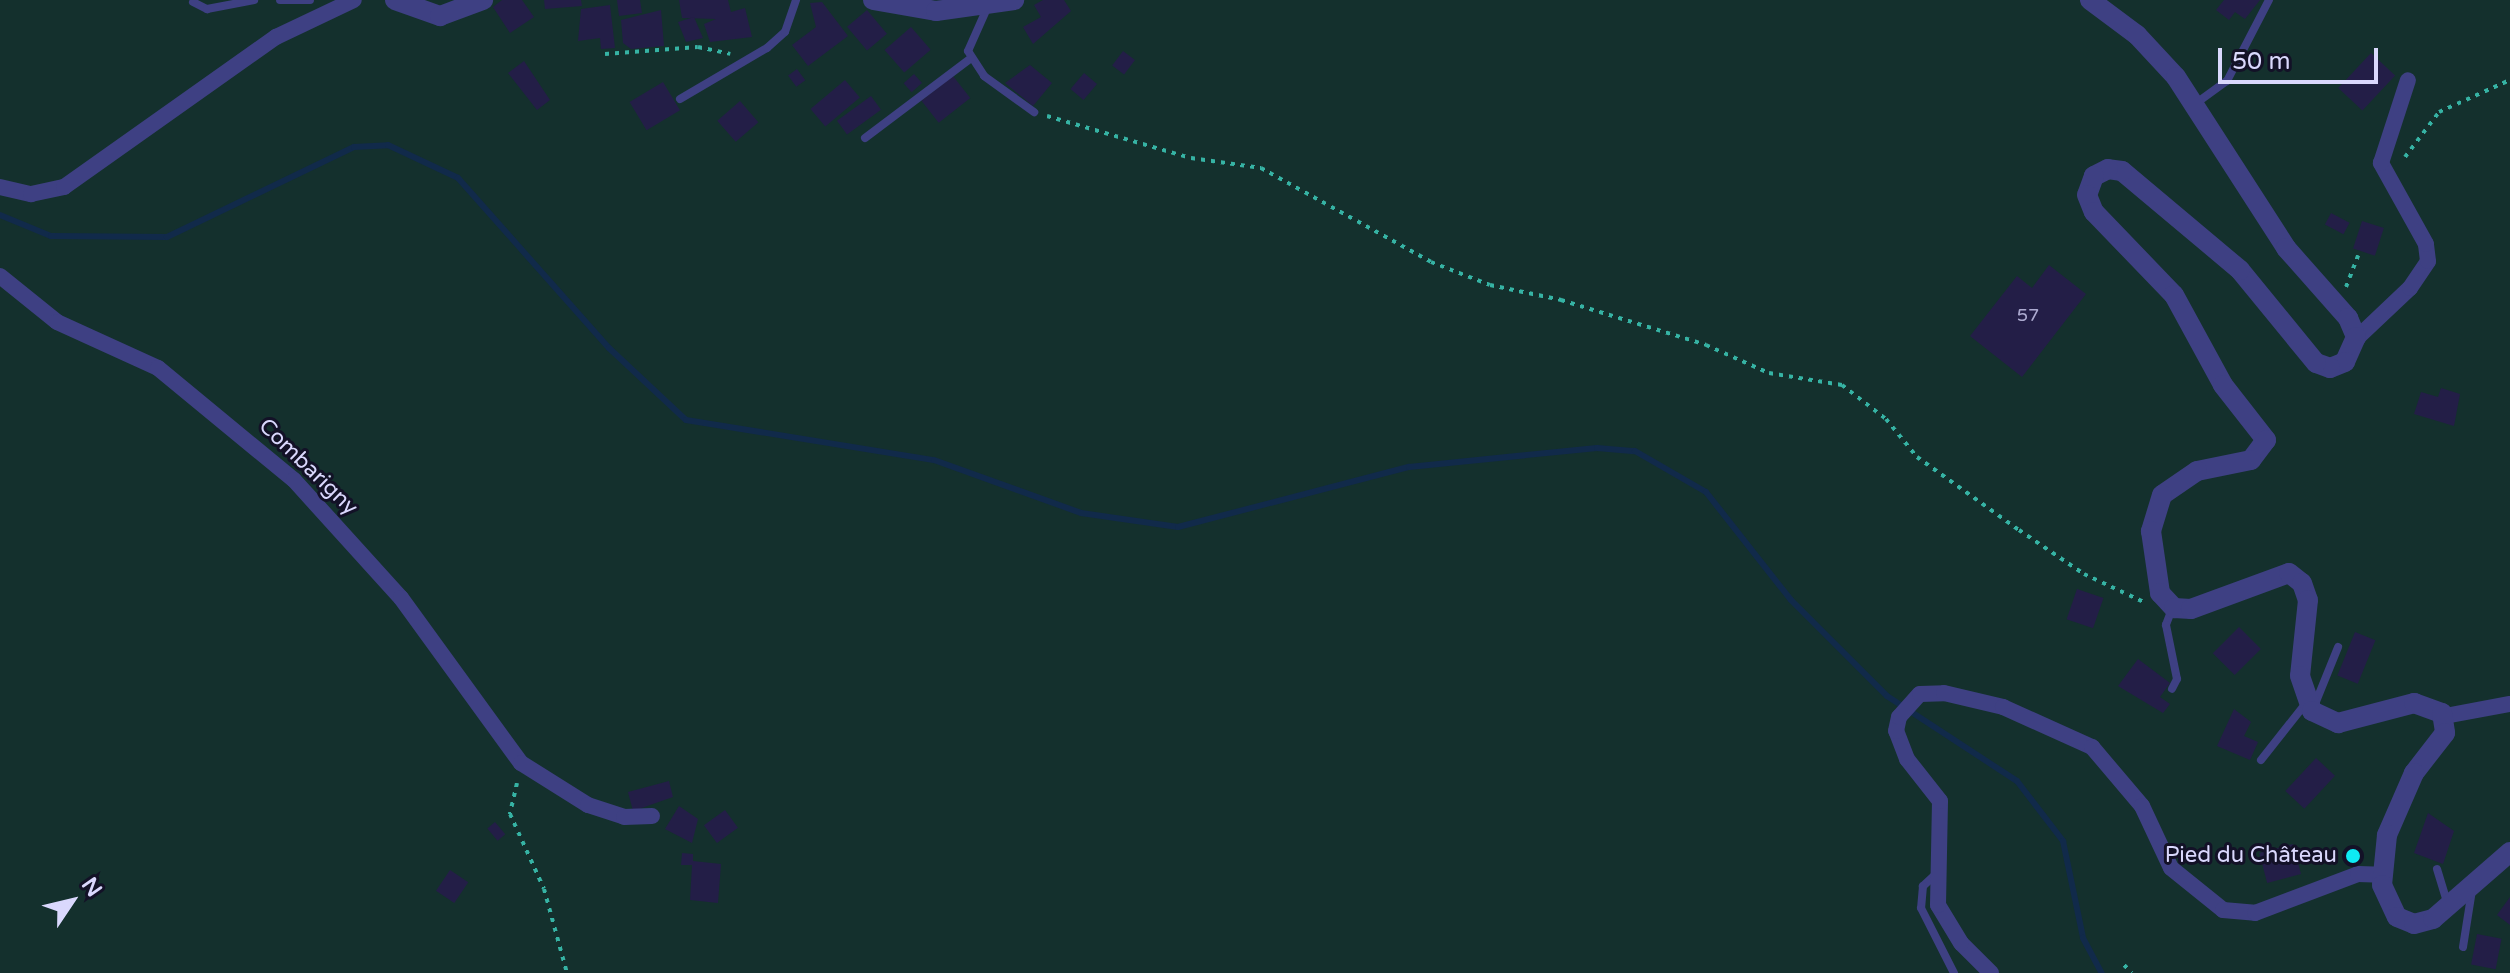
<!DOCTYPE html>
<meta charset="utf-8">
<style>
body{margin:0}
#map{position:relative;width:2510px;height:973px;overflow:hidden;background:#131127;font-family:"Varela Round",sans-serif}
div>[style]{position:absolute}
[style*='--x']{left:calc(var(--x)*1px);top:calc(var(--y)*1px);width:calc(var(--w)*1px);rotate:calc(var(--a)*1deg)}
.green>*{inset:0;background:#14302d;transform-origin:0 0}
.stream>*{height:6px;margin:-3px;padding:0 3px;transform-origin:3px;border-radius:3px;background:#112a4a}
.building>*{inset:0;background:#231e47;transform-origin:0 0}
.path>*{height:4px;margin-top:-2px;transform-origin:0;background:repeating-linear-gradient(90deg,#36b3a4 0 4px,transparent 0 10px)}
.service>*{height:8px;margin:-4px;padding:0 4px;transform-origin:4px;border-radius:4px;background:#3e4083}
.minor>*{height:16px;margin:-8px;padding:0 8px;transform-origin:8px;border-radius:8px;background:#3e4083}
.tertiary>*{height:20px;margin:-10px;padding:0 10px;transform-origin:10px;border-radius:10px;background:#3e4083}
.dots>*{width:22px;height:22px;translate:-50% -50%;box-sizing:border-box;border:4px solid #131127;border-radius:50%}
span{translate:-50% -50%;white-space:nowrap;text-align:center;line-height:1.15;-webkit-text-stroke:6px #131127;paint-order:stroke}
.number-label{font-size:18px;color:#acaad0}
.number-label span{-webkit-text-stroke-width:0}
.street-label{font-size:22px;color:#dad8fd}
.poi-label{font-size:22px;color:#dad8fd}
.right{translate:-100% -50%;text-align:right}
.north{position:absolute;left:32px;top:861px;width:80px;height:80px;-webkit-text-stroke:6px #131127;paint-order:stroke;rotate:55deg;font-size:22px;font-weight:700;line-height:32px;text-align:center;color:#dad8fd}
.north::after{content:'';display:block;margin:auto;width:28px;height:36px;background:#dad8fd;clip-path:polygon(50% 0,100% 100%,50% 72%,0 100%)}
.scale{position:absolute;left:2218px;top:48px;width:160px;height:36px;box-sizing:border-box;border:4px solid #dad8fd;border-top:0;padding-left:10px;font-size:24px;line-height:28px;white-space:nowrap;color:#dad8fd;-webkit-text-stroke:6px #131127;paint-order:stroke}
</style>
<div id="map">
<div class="green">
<div style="left:0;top:0;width:2510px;height:973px"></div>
</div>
<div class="stream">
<div style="--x:0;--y:215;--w:55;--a:22.4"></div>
<div style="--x:51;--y:236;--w:116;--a:0.5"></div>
<div style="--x:167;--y:237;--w:208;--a:-25.7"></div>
<div style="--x:354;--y:147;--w:34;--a:-3"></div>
<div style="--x:388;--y:145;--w:77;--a:25.2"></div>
<div style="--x:458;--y:178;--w:227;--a:48.4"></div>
<div style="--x:609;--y:348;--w:105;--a:43.1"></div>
<div style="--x:686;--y:420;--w:251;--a:9.2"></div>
<div style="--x:934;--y:460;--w:156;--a:19.8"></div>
<div style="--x:1081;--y:513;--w:98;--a:8.2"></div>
<div style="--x:1178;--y:527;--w:239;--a:-14.6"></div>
<div style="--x:1409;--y:467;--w:189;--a:-5.8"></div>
<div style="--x:1597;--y:448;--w:38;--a:5"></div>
<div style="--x:1635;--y:451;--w:82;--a:30"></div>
<div style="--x:1706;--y:492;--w:137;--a:51.8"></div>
<div style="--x:1791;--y:600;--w:136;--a:45"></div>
<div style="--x:1887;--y:696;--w:155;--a:33.2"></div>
<div style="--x:2017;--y:781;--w:76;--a:52.5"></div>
<div style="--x:2063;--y:841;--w:99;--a:78.3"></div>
<div style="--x:2083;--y:938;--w:40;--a:62"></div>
</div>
<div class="building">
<div style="clip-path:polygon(502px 0,522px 0,534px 17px,510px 33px,493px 7px)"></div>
<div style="clip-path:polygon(544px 0,581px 0,582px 6px,545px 9px)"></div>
<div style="clip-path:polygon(617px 0,640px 0,642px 13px,619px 16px)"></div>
<div style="clip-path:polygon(679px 0,728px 0,731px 12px,745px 8px,752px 37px,710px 42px,704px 24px,716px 19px,682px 18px)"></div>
<div style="clip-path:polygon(1043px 0,1064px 0,1071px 11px,1033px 44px,1023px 27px,1041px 17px,1034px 5px)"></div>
<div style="clip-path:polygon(2224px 0,2260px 0,2245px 19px,2235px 12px,2229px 20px,2216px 10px)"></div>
<div style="clip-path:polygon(822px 2px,848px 36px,808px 66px,792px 45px,816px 27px,810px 3px)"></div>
<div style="clip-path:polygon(610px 5px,615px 48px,601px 49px,600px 38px,578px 41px,581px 9px)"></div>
<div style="clip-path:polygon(661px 10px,664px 46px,631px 49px,623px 43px,621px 20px)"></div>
<div style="left:867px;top:10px;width:31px;height:26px;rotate:50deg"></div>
<div style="clip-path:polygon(694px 17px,703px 38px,686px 42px,678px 22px)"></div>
<div style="left:911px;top:27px;width:30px;height:35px;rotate:49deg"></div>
<div style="left:1123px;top:51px;width:15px;height:18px;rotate:37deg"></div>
<div style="left:2371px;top:53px;width:33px;height:48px;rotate:43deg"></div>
<div style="clip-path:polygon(524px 61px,550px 100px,537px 110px,508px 73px)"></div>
<div style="clip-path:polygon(1030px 65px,1052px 83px,1033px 106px,1005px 83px)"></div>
<div style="left:797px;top:69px;width:14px;height:11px;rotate:54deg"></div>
<div style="left:1084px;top:73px;width:17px;height:21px;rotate:40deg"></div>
<div style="left:914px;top:74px;width:12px;height:14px;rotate:48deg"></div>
<div style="left:953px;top:76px;width:28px;height:40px;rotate:52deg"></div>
<div style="left:845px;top:80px;width:23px;height:45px;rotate:50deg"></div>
<div style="left:663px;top:82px;width:33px;height:39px;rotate:59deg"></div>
<div style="left:871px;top:96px;width:17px;height:42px;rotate:54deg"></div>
<div style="left:740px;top:101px;width:28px;height:30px;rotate:49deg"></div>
<div style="left:2331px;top:213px;width:21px;height:13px;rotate:28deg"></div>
<div style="left:2362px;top:221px;width:23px;height:29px;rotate:18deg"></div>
<div style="clip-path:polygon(2049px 265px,2086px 294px,2022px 377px,1970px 336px,2017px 276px,2032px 288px)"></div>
<div style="clip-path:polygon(2441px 388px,2460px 394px,2454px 426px,2414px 414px,2421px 392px,2438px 397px)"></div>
<div style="left:2077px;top:589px;width:28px;height:32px;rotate:19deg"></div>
<div style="left:2239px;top:627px;width:31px;height:37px;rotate:45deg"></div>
<div style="left:2355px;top:632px;width:22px;height:47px;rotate:22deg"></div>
<div style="clip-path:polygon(2138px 659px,2170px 683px,2160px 697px,2170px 704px,2163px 713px,2118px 686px)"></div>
<div style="clip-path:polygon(2234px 709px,2251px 722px,2244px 736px,2258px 742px,2250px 760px,2217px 746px)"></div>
<div style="left:2316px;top:758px;width:26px;height:45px;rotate:43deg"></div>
<div style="clip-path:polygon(669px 781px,673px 797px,633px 811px,628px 792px)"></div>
<div style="clip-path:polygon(679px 806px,698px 819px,692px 843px,665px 829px)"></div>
<div style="left:725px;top:810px;width:22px;height:26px;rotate:54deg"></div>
<div style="clip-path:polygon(2428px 813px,2454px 831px,2443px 864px,2414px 853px)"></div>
<div style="left:495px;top:822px;width:16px;height:10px;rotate:50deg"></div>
<div style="left:2293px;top:844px;width:31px;height:35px;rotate:75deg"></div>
<div style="clip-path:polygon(682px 853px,693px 854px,693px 861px,721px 864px,718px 903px,690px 900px,692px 865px,681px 865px)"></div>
<div style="left:450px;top:870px;width:22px;height:25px;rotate:34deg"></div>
<div style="clip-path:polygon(2510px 897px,2510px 925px,2497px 915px)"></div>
<div style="left:2477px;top:934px;width:25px;height:31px;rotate:11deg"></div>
</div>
<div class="path">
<div style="--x:605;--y:54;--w:93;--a:-4.3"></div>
<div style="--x:698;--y:47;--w:33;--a:12"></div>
<div style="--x:1047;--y:116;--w:150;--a:16.3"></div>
<div style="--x:1191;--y:158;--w:71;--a:8.1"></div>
<div style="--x:1261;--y:168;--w:194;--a:28.9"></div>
<div style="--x:1431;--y:262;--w:63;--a:21.3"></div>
<div style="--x:1490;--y:285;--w:73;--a:11.9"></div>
<div style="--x:1561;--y:300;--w:152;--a:17.2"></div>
<div style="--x:1706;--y:345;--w:69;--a:24"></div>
<div style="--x:1769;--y:373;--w:74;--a:9.3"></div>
<div style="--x:1842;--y:385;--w:56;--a:37.7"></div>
<div style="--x:1886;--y:419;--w:49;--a:50.8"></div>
<div style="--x:1917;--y:457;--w:125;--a:35.6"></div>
<div style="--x:2019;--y:530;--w:78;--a:34.1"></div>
<div style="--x:2084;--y:574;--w:68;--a:25.1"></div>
<div style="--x:2405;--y:157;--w:56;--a:-52.9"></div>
<div style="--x:2439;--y:112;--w:78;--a:-24.3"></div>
<div style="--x:2346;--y:287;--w:34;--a:-69"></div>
<div style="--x:517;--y:783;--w:32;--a:103"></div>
<div style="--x:510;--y:814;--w:82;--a:65.6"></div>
<div style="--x:544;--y:889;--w:87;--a:74.7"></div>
<div style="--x:2124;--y:965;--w:11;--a:45"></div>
</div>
<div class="service">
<div style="--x:280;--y:0;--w:30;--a:0"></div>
<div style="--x:193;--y:2;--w:16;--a:27"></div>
<div style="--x:207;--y:9;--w:48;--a:-10.8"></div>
<div style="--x:988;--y:6;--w:49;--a:114"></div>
<div style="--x:968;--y:51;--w:30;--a:57"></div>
<div style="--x:984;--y:76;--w:62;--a:35.8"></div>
<div style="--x:680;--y:99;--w:101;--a:-30.4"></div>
<div style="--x:767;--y:48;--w:24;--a:-42"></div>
<div style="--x:785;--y:32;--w:34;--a:-71"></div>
<div style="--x:2195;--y:104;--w:39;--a:-36"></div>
<div style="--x:2227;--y:81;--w:91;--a:-62.6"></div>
<div style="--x:865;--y:138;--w:133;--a:-37"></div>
<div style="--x:2172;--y:609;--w:17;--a:111"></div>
<div style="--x:2166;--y:625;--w:55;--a:78.5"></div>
<div style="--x:2177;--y:679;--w:11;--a:117"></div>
<div style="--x:2313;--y:709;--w:67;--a:-68"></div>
<div style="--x:2261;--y:760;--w:73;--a:-51.7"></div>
<div style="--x:2437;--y:869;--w:39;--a:73"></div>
<div style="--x:1936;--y:874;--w:18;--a:137"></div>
<div style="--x:1923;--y:886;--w:22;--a:95"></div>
<div style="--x:1921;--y:908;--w:73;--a:63.1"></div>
<div style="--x:2463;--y:947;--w:58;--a:-81"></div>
</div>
<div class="minor">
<div style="--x:0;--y:187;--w:32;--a:13"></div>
<div style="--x:31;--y:194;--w:34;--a:-12"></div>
<div style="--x:64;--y:187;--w:260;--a:-35.3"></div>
<div style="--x:276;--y:37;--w:86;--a:-25.4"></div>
<div style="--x:0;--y:276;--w:73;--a:38.9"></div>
<div style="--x:57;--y:322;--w:111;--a:24.5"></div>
<div style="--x:158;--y:368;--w:176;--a:39.5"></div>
<div style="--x:294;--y:480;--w:159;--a:47.8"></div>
<div style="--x:401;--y:598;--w:204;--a:54"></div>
<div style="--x:521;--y:763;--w:79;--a:32.1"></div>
<div style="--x:588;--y:805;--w:38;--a:18"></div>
<div style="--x:624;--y:817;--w:28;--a:-2"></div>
<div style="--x:2356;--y:339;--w:74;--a:-43.4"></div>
<div style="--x:2410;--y:288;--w:32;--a:-56"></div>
<div style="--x:2428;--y:261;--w:17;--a:-97"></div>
<div style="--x:2426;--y:244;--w:93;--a:-119.1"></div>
<div style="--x:2381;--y:163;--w:87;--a:-72"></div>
<div style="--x:2445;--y:716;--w:66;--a:-10.5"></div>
<div style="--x:1991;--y:973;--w:42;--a:-135"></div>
<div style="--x:1961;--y:943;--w:44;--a:-121.2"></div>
<div style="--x:1938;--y:905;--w:104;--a:-88.9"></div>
<div style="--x:1940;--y:801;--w:53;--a:-128.2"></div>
<div style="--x:1907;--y:759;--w:30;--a:-111"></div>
<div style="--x:1896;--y:731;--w:14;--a:-78"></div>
<div style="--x:1899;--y:717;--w:31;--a:-48"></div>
<div style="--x:1920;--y:694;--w:24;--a:-2"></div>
<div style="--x:1944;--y:693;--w:61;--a:13.3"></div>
<div style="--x:2003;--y:707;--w:98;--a:24.2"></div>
<div style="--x:2092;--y:747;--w:77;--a:49.7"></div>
<div style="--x:2142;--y:806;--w:68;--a:64.9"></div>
<div style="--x:2171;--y:868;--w:67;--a:38.9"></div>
<div style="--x:2223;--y:910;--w:32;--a:5"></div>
<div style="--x:2255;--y:913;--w:110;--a:-20.7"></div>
<div style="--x:2358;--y:874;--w:24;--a:2"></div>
</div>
<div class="tertiary">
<div style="--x:395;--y:0;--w:48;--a:19.6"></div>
<div style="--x:440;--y:16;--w:46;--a:-20.4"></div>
<div style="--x:873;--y:0;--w:64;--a:9.9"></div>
<div style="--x:936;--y:11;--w:79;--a:-8"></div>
<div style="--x:2090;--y:0;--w:59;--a:36.7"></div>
<div style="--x:2137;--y:35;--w:57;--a:47.1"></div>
<div style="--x:2176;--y:77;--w:203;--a:57.2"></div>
<div style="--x:2286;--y:248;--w:94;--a:48.5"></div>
<div style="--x:2348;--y:318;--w:21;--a:67"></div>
<div style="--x:2356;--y:337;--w:27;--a:114"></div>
<div style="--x:2345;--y:362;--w:16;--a:158"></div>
<div style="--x:2330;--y:368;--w:15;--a:-160"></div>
<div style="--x:2316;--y:363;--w:120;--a:-129.3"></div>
<div style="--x:2240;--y:270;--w:154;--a:-140"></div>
<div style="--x:2122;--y:171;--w:14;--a:-172"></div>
<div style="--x:2108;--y:169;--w:16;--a:153"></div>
<div style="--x:2094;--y:176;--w:20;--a:110"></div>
<div style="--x:2087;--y:195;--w:18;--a:68"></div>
<div style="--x:2094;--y:212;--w:115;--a:46.1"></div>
<div style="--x:2174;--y:295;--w:102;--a:61.4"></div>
<div style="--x:2223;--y:385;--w:70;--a:52"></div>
<div style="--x:2266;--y:440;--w:25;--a:127"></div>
<div style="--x:2251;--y:460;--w:55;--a:168.5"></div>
<div style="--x:2197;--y:471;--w:42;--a:145.6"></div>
<div style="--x:2162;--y:495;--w:38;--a:107"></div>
<div style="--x:2151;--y:531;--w:63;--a:81.7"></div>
<div style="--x:2160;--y:593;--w:21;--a:47"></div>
<div style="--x:2174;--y:608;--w:17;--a:3"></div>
<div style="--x:2191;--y:609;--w:104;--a:-20.2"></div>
<div style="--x:2289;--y:573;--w:16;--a:38"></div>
<div style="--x:2302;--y:583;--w:18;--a:71"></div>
<div style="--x:2308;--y:600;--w:76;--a:96"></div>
<div style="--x:2300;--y:676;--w:37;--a:71"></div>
<div style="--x:2312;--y:711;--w:29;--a:25"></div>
<div style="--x:2338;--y:723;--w:79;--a:-14.7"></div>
<div style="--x:2414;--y:703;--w:30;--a:20"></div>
<div style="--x:2442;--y:713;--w:20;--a:81"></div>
<div style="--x:2445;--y:733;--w:51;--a:127.8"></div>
<div style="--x:2414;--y:773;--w:68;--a:113.5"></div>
<div style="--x:2387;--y:835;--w:50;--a:95.7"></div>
<div style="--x:2382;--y:885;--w:35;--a:65"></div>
<div style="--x:2397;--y:917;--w:18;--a:22"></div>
<div style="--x:2414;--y:924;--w:20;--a:-15"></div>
<div style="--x:2433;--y:919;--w:102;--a:-41"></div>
</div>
<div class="dots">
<div style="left:2353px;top:856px;background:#0eebf3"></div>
</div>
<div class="number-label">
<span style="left:2028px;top:315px">57</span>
</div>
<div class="street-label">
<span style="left:308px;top:467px;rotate:44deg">Combarigny</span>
</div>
<div class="poi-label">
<span class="right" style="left:2337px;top:856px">Pied du Château</span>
</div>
<div class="north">N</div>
<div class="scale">50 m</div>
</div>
